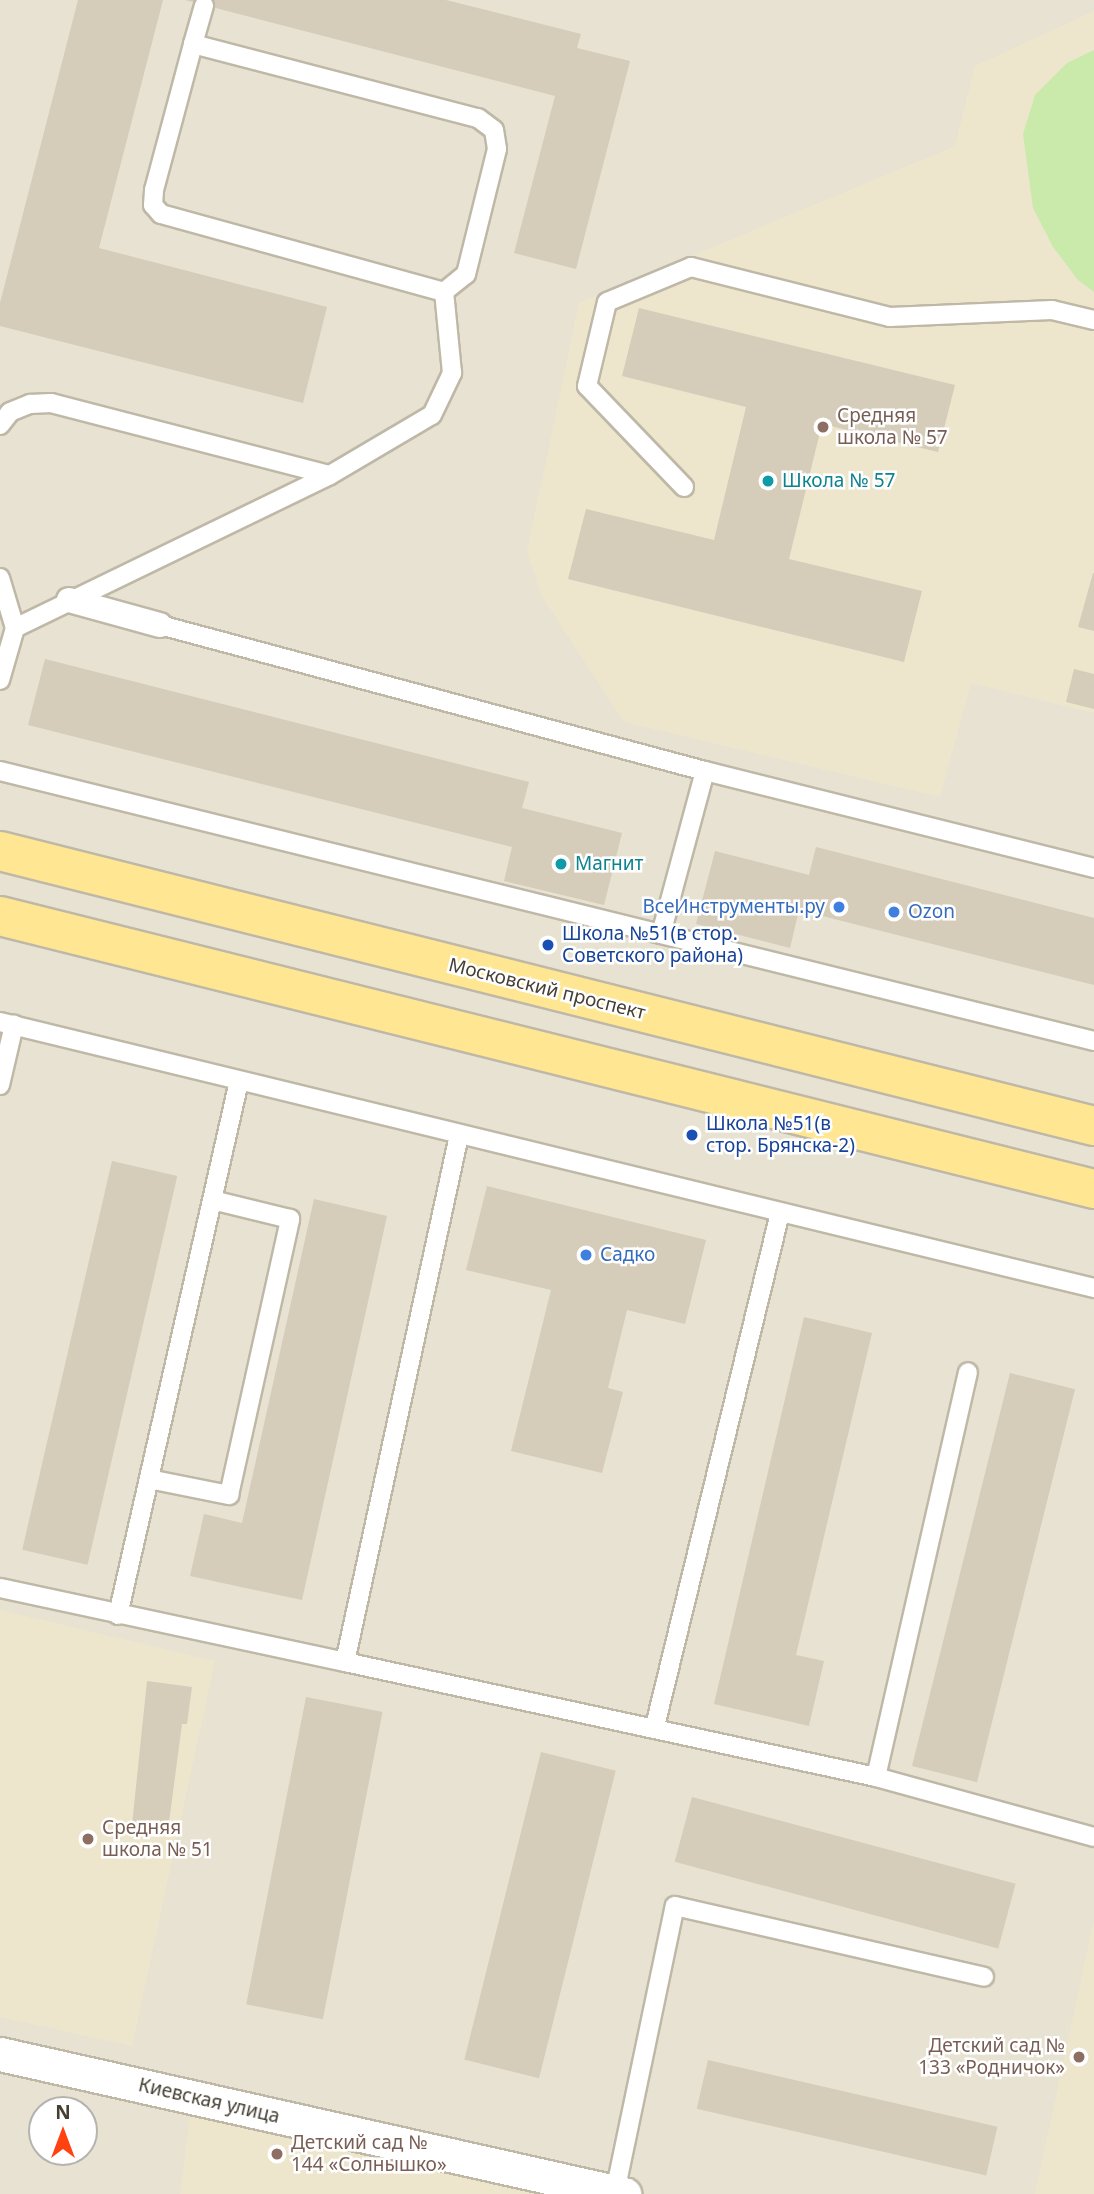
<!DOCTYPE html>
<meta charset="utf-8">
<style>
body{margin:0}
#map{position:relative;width:1094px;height:2194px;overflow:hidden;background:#f3f0e4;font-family:"Noto Sans",sans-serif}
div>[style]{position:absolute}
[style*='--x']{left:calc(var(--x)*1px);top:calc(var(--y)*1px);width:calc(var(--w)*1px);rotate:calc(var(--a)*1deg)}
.residential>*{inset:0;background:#e7e2d2}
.education>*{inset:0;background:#ede6cd}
.green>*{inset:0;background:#caeaab}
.building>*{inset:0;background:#d5ccb9;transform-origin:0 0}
.roads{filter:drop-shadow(2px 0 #bfb8a7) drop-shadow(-2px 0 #bfb8a7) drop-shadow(0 2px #bfb8a7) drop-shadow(0 -2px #bfb8a7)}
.service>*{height:18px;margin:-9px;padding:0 9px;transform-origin:9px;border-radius:9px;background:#fff}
.pedestrian>*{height:24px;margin:-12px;padding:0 12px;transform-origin:12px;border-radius:12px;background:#fff}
.minor>*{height:33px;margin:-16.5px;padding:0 16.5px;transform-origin:16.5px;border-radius:16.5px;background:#fff}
.primary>*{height:38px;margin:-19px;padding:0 19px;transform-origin:19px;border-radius:19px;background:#ffe692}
.dots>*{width:19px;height:19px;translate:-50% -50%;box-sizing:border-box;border:4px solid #fff;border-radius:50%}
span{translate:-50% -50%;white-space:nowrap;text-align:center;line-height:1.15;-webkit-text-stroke:5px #fff;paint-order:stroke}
.education-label{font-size:19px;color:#785e54}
.left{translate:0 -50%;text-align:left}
.right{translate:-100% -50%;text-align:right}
.culture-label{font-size:19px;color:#0d838f}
.shop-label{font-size:19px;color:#366cbe}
.transit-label{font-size:19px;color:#164399}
.street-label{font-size:19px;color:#464034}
.north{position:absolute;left:28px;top:2096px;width:70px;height:70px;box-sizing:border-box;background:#fff;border:2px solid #b5b3ae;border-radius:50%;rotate:0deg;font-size:19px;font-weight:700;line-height:28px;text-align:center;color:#464034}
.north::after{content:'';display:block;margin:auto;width:24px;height:32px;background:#ff4210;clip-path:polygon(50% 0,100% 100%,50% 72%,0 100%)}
</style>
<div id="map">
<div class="residential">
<div style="clip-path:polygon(evenodd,0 0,1094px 0,1094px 2194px,0 2194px,0 0,42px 2110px,84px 2110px,84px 2152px,42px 2152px,42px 2110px)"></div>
</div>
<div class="education">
<div style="clip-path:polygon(1094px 11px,1094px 713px,971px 683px,940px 797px,624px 722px,541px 595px,527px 551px,579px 303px,955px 146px,975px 66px)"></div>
<div style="clip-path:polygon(0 1610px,215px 1661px,132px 2046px,0 2017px)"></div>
<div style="clip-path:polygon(1094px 1919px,1094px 2194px,1035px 2194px)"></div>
<div style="clip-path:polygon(190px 2115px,549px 2194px,180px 2194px)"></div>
</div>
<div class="green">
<div style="clip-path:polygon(1094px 50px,1094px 292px,1078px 280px,1053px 247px,1033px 208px,1023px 134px,1035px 95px,1067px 63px)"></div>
</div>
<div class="building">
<div style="clip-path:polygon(78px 0,163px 0,99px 248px,327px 307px,303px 403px,0 326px,0 303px)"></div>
<div style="clip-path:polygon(185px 0,446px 0,581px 34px,577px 48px,630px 61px,576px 269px,514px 253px,555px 96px)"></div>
<div style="clip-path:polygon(639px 308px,955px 385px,938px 452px,822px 424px,789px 559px,922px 591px,904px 662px,568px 579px,586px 509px,714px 540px,746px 407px,622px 376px)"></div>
<div style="clip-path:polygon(1093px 573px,1094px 573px,1094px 631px,1078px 627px)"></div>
<div style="clip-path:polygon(45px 659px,529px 782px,522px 808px,622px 833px,604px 905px,504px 881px,512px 847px,28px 725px)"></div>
<div style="clip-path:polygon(1074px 669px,1094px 674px,1094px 709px,1066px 702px)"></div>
<div style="clip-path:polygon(816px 847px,1094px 918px,1094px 985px,799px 910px,790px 948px,696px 924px,715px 851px,809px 875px)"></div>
<div style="left:112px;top:1161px;width:67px;height:399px;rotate:13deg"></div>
<div style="clip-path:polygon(487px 1186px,706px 1240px,685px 1324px,627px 1310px,608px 1388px,623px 1392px,602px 1473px,511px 1451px,551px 1290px,466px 1270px)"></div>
<div style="clip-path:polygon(314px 1199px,387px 1216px,302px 1600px,190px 1576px,204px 1514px,242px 1523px)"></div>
<div style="clip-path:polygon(804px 1317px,872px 1333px,796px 1655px,824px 1661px,809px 1726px,714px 1704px)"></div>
<div style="left:1010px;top:1373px;width:67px;height:405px;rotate:14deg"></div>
<div style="clip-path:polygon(147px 1681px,192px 1687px,187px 1724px,182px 1724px,168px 1830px,132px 1825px)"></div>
<div style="left:306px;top:1697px;width:78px;height:313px;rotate:11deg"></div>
<div style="left:541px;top:1752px;width:77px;height:317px;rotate:14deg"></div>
<div style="left:692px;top:1797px;width:335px;height:67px;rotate:15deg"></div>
<div style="left:708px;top:2060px;width:297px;height:50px;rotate:13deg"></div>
</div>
<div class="roads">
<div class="service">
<div style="--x:193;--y:44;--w:294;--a:14.6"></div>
<div style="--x:478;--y:118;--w:20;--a:37"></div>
<div style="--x:494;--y:130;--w:19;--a:81"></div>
<div style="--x:497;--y:149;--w:129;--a:103.9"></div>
<div style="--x:466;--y:274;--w:28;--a:141"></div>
<div style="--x:444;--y:292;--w:294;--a:-164.6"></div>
<div style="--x:161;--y:214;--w:12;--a:-132"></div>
<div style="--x:153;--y:205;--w:15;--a:-86"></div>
<div style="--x:154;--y:190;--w:151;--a:-75"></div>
<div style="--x:193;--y:44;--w:40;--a:-74"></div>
<div style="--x:0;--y:425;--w:16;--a:-52"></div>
<div style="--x:10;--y:412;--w:22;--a:-22"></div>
<div style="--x:30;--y:404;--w:21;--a:-3"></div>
<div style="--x:51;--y:403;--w:288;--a:14.5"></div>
<div style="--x:330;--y:475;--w:118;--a:-30.5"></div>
<div style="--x:432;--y:415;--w:47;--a:-64.5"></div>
<div style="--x:452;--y:373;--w:81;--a:-95.6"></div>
<div style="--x:684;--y:487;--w:140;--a:-133.8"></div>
<div style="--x:587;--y:386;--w:86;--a:-76.6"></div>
<div style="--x:607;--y:302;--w:91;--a:-22.6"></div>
<div style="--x:691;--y:267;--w:205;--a:14.1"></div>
<div style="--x:890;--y:317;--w:162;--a:-2.5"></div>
<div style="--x:1052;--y:310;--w:43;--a:13.4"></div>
<div style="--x:0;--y:578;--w:52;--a:73.3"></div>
<div style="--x:15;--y:628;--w:54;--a:106.1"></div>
<div style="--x:160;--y:625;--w:564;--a:15"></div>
<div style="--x:705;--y:771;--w:401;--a:14"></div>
<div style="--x:15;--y:628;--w:350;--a:-25.9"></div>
<div style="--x:0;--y:771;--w:1127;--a:13.86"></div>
<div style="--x:661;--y:934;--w:169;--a:-74.9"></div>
<div style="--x:0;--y:1022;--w:1126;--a:13.67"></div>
<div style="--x:0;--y:1085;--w:62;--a:-76.9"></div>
<div style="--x:149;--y:1479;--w:82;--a:11.3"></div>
<div style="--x:229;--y:1495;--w:283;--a:-77.5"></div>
<div style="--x:290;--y:1219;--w:80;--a:-166.3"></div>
<div style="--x:0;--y:1588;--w:353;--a:12.1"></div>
<div style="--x:345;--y:1662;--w:539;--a:-77.79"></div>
<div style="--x:118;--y:1615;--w:548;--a:-77.23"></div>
<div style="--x:345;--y:1662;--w:543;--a:12.22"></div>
<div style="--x:876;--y:1777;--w:226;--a:15.4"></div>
<div style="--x:655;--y:1726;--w:528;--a:-76.31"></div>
<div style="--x:876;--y:1777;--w:415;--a:-77.2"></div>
<div style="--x:615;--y:2192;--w:292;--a:-78.2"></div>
<div style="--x:675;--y:1906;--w:317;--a:12.9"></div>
</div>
<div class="pedestrian">
<div style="--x:69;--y:600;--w:94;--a:15.4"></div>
</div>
<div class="minor">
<div style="--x:0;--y:2054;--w:640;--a:12.65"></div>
</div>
<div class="primary">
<div style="--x:0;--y:851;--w:1128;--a:14.11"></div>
<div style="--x:0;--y:916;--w:1128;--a:14.01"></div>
</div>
</div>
<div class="dots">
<div style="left:823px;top:427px;background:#8d6e63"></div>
<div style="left:768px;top:481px;background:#0f9aa8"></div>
<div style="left:561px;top:864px;background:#0f9aa8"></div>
<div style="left:839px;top:907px;background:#3f7fe0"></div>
<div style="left:894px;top:912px;background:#3f7fe0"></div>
<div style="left:548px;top:945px;background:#1a4fb4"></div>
<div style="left:692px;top:1135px;background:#1a4fb4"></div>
<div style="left:586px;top:1255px;background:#3f7fe0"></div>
<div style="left:88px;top:1839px;background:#8d6e63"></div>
<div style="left:1079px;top:2057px;background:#8d6e63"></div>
<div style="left:277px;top:2154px;background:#8d6e63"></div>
</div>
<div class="education-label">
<span class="left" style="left:837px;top:427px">Средняя<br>школа № 57</span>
<span class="left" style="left:102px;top:1839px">Средняя<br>школа № 51</span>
<span class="right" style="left:1065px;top:2057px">Детский сад №<br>133 «Родничок»</span>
<span class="left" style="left:291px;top:2154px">Детский сад №<br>144 «Солнышко»</span>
</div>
<div class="culture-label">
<span class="left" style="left:782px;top:481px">Школа № 57</span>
<span class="left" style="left:575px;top:864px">Магнит</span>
</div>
<div class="shop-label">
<span class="right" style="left:825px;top:907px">ВсеИнструменты.ру</span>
<span class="left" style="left:908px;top:912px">Ozon</span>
<span class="left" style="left:600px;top:1255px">Садко</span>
</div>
<div class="transit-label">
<span class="left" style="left:562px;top:945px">Школа №51(в стор.<br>Советского района)</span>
<span class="left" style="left:706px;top:1135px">Школа №51(в<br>стор. Брянска-2)</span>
</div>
<div class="street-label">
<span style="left:547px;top:989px;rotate:14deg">Московский проспект</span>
<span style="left:209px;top:2101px;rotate:13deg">Киевская улица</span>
</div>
<div class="north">N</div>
</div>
